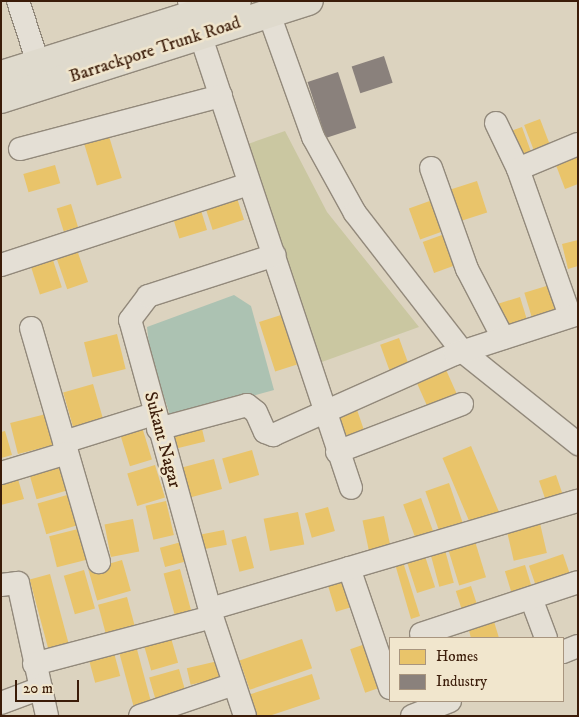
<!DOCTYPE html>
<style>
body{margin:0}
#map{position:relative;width:579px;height:717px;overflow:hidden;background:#dcd3bf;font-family:"IM FELL DW Pica",serif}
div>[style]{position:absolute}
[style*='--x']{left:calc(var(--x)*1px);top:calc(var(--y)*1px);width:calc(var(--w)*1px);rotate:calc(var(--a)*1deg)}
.green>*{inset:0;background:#cac7a1}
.water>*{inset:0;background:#acc2b2}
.homes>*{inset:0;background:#e9c46a;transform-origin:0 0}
.industry>*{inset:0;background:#8a817c;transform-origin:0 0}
.roads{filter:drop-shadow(1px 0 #92897b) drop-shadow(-1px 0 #92897b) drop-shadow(0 1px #92897b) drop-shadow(0 -1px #92897b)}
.minor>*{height:22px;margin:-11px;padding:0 11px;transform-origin:11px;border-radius:11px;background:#e4dfd5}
.major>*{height:28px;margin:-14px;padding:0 14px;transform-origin:14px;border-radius:14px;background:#dfdacd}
span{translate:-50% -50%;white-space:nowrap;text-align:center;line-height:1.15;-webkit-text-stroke:5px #f1e6cd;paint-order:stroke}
.street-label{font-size:18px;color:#3b1c09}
.frame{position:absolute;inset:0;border:2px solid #3b1c09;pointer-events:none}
.legend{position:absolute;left:389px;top:637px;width:175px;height:65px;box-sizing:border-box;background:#f1e6cd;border:1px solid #a8957f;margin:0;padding:6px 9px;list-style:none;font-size:15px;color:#3b1c09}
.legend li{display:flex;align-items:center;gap:10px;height:25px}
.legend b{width:25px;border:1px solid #a8957f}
.scale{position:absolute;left:15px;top:680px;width:64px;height:22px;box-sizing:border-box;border:2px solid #3b1c09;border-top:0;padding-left:6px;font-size:15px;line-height:18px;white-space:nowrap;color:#3b1c09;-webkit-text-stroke:4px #f1e6cd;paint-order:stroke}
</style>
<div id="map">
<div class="green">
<div style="clip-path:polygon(285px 131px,327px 212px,419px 327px,319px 363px,245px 145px)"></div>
</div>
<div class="water">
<div style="clip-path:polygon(234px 295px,251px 306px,274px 390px,171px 418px,150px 355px,147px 327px)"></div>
</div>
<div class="homes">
<div style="left:540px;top:119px;width:31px;height:17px;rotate:69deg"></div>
<div style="left:522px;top:127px;width:29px;height:15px;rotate:70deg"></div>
<div style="left:108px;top:133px;width:47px;height:26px;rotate:73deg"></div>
<div style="clip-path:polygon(578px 151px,578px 184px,565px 189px,554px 160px)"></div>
<div style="left:55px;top:165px;width:19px;height:33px;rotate:74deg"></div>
<div style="left:477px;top:181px;width:33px;height:27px;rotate:72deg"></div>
<div style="left:236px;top:195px;width:26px;height:33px;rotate:72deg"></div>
<div style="left:438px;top:198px;width:33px;height:31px;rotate:70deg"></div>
<div style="left:71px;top:204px;width:24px;height:15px;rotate:73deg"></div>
<div style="left:200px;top:207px;width:24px;height:29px;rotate:73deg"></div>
<div style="left:450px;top:232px;width:33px;height:29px;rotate:70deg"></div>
<div style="clip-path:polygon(578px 240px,578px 266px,568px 269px,562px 244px)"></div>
<div style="left:76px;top:247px;width:37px;height:22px;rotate:71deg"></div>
<div style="left:51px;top:254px;width:35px;height:23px;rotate:72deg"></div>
<div style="left:553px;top:284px;width:27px;height:30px;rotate:73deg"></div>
<div style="left:520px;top:297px;width:27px;height:23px;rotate:73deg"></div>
<div style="left:281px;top:315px;width:52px;height:23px;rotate:72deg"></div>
<div style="left:117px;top:334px;width:36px;height:34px;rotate:76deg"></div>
<div style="left:399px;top:338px;width:32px;height:20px;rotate:70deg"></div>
<div style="left:443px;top:363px;width:34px;height:32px;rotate:66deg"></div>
<div style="left:93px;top:384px;width:36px;height:31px;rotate:74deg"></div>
<div style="left:355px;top:404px;width:28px;height:30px;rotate:71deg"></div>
<div style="left:50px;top:413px;width:32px;height:41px;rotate:76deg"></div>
<div style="left:200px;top:421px;width:21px;height:36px;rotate:76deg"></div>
<div style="left:142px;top:427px;width:34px;height:23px;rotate:73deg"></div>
<div style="clip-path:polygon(5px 431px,12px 455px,1px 458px,1px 432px)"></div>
<div style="left:471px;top:446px;width:75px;height:31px;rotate:67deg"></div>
<div style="left:252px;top:450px;width:26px;height:31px;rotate:74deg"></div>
<div style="left:64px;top:457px;width:33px;height:38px;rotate:74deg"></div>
<div style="left:214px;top:459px;width:31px;height:36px;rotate:75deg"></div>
<div style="left:155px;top:465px;width:34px;height:29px;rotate:73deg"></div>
<div style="left:556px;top:475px;width:24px;height:18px;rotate:71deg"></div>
<div style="clip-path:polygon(17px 476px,24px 499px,1px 505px,1px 480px)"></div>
<div style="left:449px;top:483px;width:49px;height:25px;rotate:71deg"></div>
<div style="left:74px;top:493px;width:32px;height:38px;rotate:74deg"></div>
<div style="left:421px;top:498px;width:37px;height:19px;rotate:70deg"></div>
<div style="left:166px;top:501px;width:35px;height:21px;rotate:77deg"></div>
<div style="left:328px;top:507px;width:25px;height:24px;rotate:74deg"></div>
<div style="left:298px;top:512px;width:33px;height:35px;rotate:79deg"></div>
<div style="left:384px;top:516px;width:33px;height:22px;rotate:78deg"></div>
<div style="left:133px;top:519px;width:33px;height:29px;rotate:79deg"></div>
<div style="left:539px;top:519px;width:35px;height:34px;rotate:77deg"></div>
<div style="left:86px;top:527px;width:32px;height:38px;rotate:76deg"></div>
<div style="left:224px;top:530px;width:15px;height:25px;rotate:79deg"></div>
<div style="left:246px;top:536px;width:33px;height:15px;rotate:76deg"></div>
<div style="left:474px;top:538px;width:41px;height:28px;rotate:73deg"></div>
<div style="left:185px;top:541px;width:20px;height:26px;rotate:75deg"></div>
<div style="left:445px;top:550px;width:34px;height:15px;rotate:75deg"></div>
<div style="left:424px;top:553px;width:36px;height:19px;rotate:72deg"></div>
<div style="left:563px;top:554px;width:28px;height:36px;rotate:71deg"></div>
<div style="left:122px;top:560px;width:32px;height:35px;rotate:74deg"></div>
<div style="clip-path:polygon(403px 562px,420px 616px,411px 619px,395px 564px)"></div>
<div style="left:525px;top:565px;width:27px;height:21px;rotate:73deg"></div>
<div style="left:180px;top:569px;width:43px;height:17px;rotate:75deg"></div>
<div style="left:84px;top:570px;width:40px;height:21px;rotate:74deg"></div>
<div style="left:50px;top:574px;width:74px;height:21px;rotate:75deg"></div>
<div style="left:347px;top:576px;width:31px;height:21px;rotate:73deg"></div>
<div style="left:471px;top:586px;width:26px;height:16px;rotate:72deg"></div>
<div style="left:127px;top:597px;width:30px;height:30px;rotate:75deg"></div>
<div style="clip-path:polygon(492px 615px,499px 638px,471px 638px,467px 623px)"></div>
<div style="left:169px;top:631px;width:33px;height:28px;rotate:74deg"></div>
<div style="left:302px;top:639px;width:31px;height:66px;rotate:71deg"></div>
<div style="left:135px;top:642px;width:67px;height:18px;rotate:75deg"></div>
<div style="left:371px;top:642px;width:46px;height:22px;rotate:71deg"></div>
<div style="left:113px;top:649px;width:28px;height:26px;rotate:75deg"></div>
<div style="left:218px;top:661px;width:17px;height:32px;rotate:77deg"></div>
<div style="left:179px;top:669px;width:25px;height:31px;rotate:74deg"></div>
<div style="clip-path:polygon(312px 674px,320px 699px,269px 716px,255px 716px,248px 695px)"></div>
</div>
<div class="industry">
<div style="left:384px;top:56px;width:28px;height:34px;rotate:72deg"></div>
<div style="left:338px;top:72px;width:59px;height:32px;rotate:72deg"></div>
</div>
<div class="roads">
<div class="minor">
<div style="--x:18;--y:1;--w:65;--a:72.1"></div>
<div style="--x:189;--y:1;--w:513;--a:71.6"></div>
<div style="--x:269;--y:14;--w:131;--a:70.3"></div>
<div style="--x:313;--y:137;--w:87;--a:61.1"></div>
<div style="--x:355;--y:213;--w:175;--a:52.2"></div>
<div style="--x:462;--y:351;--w:149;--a:38.7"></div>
<div style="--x:496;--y:123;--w:51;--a:64.4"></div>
<div style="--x:518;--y:169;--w:156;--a:70.5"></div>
<div style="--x:20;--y:149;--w:208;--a:-14.8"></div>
<div style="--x:431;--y:168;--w:107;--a:70.4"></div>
<div style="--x:467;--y:269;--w:78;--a:62.4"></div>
<div style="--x:518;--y:169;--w:65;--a:-22.6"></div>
<div style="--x:1;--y:265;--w:261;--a:-18.1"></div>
<div style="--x:31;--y:328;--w:244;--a:73.8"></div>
<div style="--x:158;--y:429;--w:92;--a:-15.1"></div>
<div style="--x:247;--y:405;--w:11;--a:38"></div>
<div style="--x:256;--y:412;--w:22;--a:66"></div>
<div style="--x:265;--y:432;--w:9;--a:21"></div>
<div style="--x:273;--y:435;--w:199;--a:-24"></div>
<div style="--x:455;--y:354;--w:129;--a:-18"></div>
<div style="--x:64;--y:442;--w:94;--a:-17.3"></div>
<div style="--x:337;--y:452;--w:134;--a:-21"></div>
<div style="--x:1;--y:473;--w:69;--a:-16.9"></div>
<div style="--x:349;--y:568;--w:127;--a:71.1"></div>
<div style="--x:1;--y:585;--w:17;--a:-7"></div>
<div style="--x:18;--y:583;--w:136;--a:77.7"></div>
<div style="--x:531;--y:598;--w:43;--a:69.4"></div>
<div style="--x:210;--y:609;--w:384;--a:-16.4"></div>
<div style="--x:421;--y:634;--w:165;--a:-18.3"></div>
<div style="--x:563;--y:652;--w:16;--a:-22"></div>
<div style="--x:34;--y:664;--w:184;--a:-14.8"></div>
<div style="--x:1;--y:703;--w:43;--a:-20.6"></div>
<div style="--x:140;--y:716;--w:99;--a:-18.8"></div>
<div style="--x:245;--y:716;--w:104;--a:-108.4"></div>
<div style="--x:212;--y:617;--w:308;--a:-105.4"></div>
<div style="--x:130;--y:320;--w:30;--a:-53"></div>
<div style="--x:148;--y:296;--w:133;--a:-17.9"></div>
<div style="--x:412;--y:716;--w:41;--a:-21.5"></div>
</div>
<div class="major">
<div style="--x:1;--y:75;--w:247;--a:-17.4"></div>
<div style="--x:1;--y:99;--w:323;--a:-17.7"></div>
</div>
</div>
<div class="street-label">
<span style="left:155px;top:50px;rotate:-18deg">Barrackpore Trunk Road</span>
<span style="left:162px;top:440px;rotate:75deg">Sukant Nagar</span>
</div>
<div class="frame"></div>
<ul class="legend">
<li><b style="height:14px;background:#e9c46a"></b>Homes</li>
<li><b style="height:14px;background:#8a817c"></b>Industry</li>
</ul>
<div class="scale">20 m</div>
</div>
